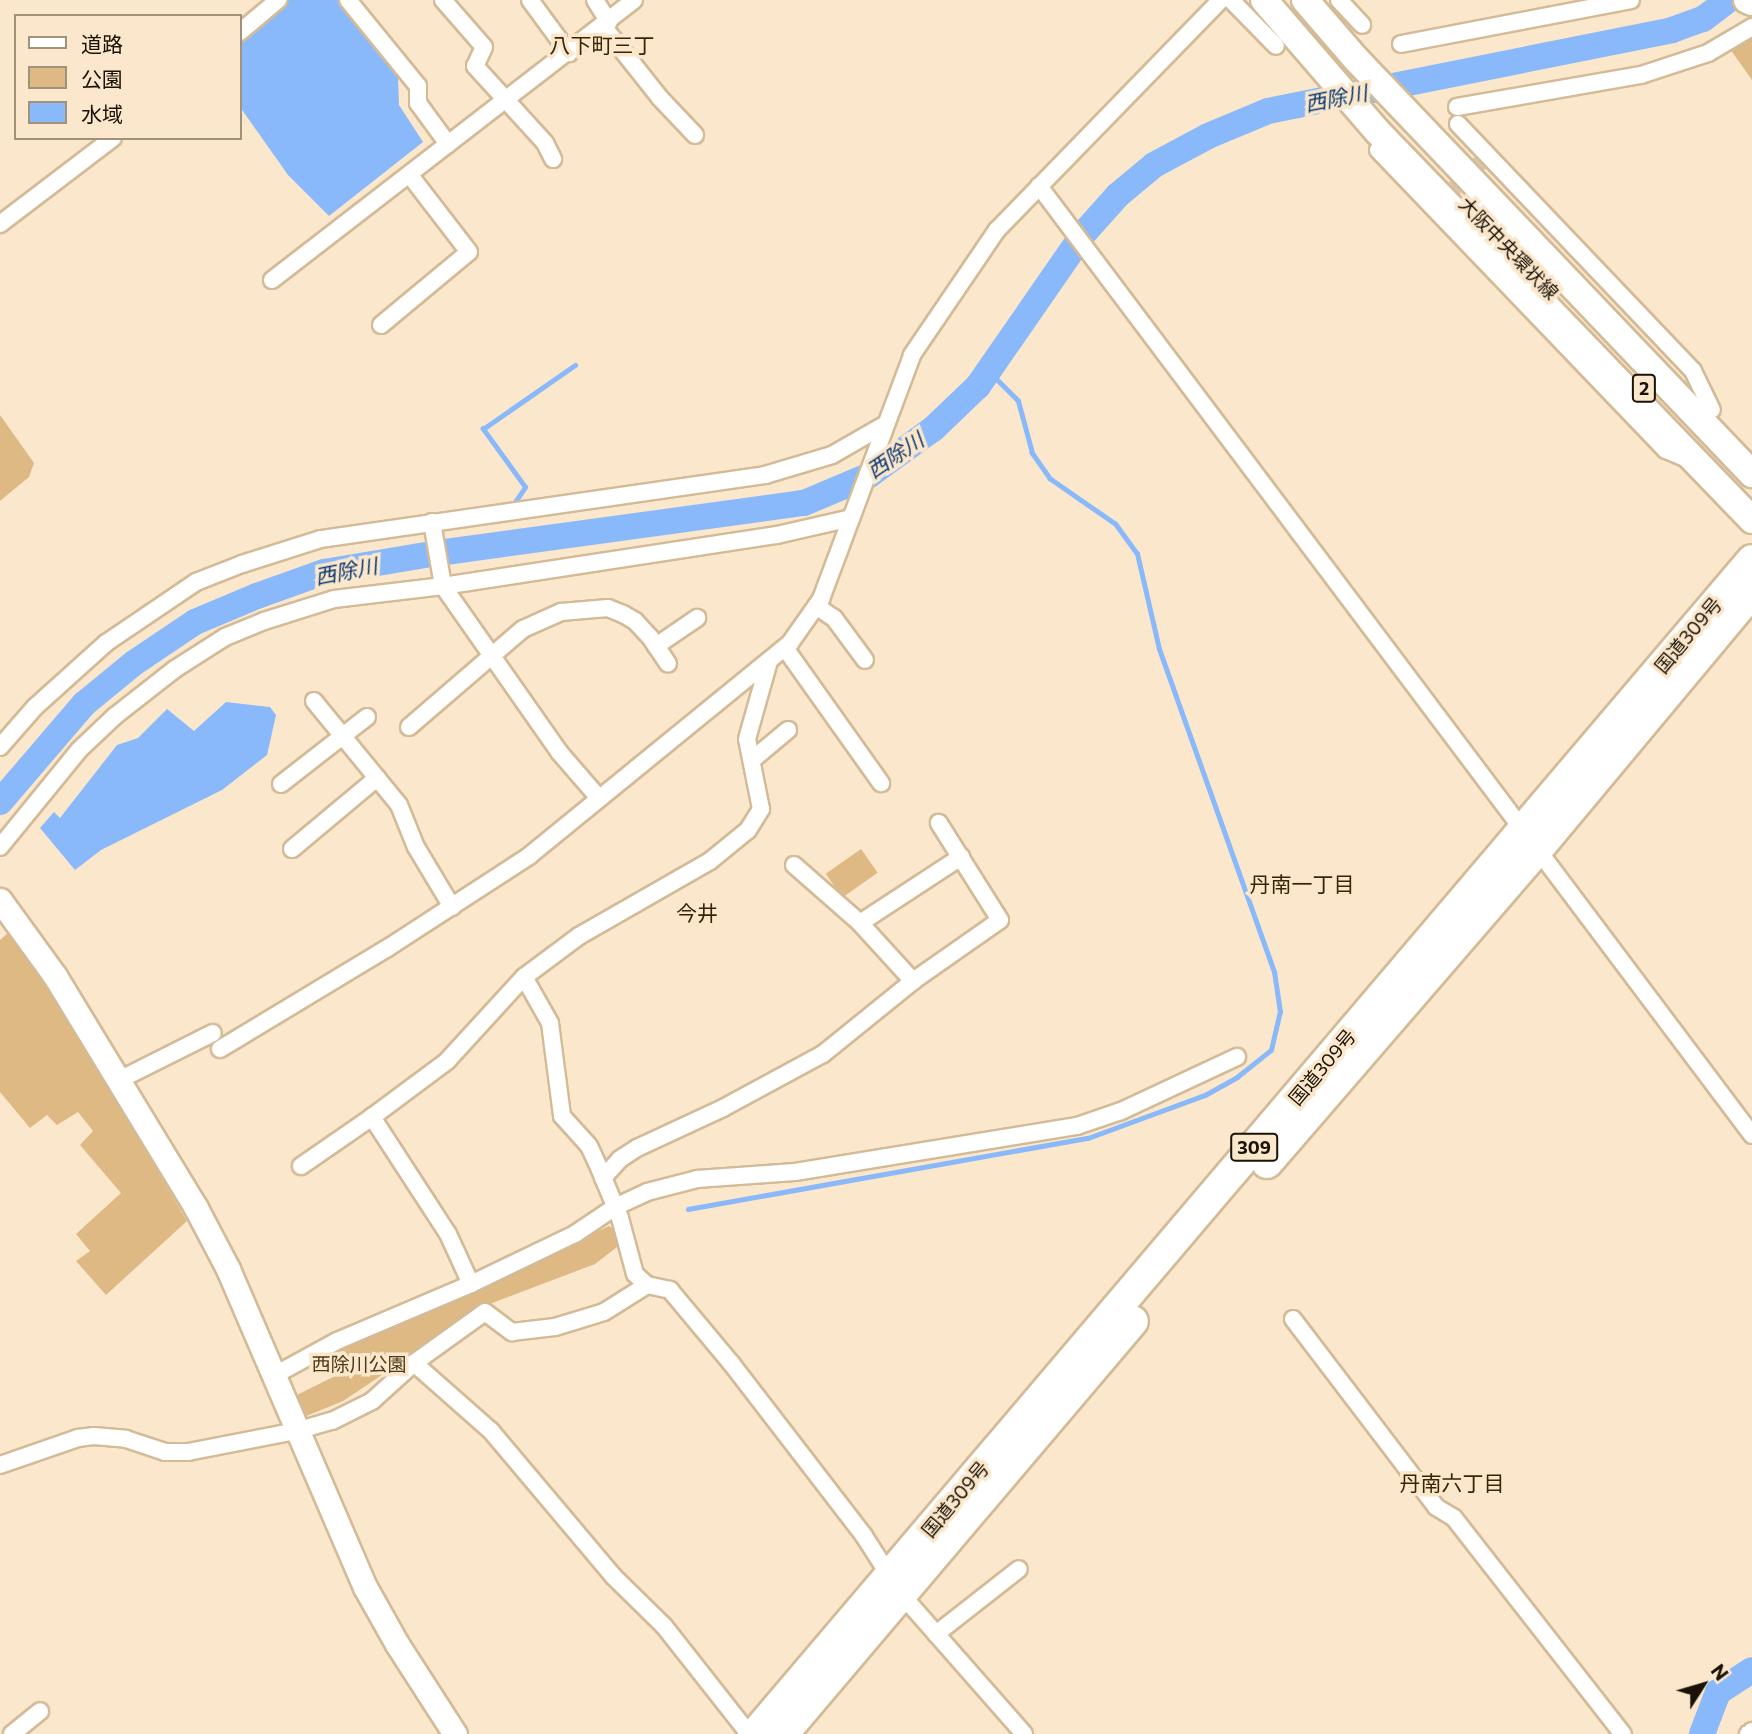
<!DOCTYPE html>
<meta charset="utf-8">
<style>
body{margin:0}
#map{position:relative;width:1752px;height:1734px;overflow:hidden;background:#fbe7cb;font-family:Commissioner,"Noto Sans JP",sans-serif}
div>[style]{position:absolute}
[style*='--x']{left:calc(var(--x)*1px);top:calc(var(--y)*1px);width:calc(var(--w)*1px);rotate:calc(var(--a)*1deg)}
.green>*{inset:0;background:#dfb983;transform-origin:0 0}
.water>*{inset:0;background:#89b9fa}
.stream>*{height:4.5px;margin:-2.25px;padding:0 2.25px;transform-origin:2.25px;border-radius:2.25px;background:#89b9fa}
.river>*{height:26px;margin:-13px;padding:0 13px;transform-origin:13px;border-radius:13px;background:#89b9fa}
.street-tunnel>*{height:16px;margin-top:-8px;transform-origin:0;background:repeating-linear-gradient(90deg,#d9c7ad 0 16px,transparent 0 24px)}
.roads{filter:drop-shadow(2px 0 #d3bb98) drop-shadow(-2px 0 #d3bb98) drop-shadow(0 2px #d3bb98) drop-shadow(0 -2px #d3bb98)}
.street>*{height:16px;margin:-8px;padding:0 8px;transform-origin:8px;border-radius:8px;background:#fff}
.secondary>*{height:23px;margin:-11.5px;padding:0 11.5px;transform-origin:11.5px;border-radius:11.5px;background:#fff}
.primary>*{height:26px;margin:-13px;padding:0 13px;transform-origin:13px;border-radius:13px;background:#fff}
.highway>*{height:30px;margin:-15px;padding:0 15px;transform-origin:15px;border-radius:15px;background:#fff}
span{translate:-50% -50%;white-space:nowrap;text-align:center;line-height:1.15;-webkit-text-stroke:7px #fbe7cb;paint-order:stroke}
.shield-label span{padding:2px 5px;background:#fbe7cb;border:2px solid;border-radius:5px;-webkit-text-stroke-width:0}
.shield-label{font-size:18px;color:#1a1206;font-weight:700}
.street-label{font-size:19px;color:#1a1206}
.park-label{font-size:19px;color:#4d3919}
.neighbourhood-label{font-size:21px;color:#382504}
.water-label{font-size:21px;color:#0a3871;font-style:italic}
.legend{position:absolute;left:14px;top:14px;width:228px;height:126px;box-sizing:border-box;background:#fbe7cb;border:2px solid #a1927c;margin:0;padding:9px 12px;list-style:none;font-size:21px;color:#1a1206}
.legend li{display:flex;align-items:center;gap:14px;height:35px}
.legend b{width:35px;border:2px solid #a1927c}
.north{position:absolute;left:1668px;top:1650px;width:70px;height:70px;-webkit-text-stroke:5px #fbe7cb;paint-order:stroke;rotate:53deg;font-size:19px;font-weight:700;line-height:28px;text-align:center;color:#1a1206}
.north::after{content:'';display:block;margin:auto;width:24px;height:32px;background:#1a1206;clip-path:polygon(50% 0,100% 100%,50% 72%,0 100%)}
</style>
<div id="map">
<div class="green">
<div style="clip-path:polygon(1752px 39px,1752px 80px,1730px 49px)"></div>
<div style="clip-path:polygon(0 415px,34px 463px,29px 477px,0 501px)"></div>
<div style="left:861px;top:849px;width:29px;height:43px;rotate:55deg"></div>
<div style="clip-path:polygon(10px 931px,40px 971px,187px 1221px,106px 1295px,76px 1261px,90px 1251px,76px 1234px,121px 1193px,80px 1145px,93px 1131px,78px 1112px,57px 1125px,47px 1115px,30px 1128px,0 1092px,0 940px)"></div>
<div style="clip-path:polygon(609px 1226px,617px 1231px,621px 1244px,595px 1264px,487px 1305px,343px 1401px,304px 1417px,295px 1396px,339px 1374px,336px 1351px,477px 1289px)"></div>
</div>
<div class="water">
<div style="clip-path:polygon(288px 0,339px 0,398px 76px,399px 105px,423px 142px,329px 216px,288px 175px,240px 107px,240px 39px)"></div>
<div style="clip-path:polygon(226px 702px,270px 707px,276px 715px,267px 755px,222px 790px,101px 850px,75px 870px,40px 828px,54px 812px,60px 818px,117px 745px,138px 738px,167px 709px,194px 731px)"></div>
</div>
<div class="stream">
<div style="--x:515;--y:502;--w:18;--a:-56"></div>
<div style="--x:525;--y:487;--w:72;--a:-125.9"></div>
<div style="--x:483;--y:429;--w:112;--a:-34.8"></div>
<div style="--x:688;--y:1209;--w:406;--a:-10.1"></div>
<div style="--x:1088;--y:1138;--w:125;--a:-20.2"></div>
<div style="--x:1205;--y:1095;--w:37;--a:-29"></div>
<div style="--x:1237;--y:1077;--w:43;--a:-38.5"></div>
<div style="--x:1271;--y:1050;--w:39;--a:-77"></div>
<div style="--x:1280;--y:1012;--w:40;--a:-98.5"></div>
<div style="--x:1274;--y:972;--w:343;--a:-109.6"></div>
<div style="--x:1159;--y:649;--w:98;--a:-103"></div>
<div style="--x:1137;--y:554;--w:37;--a:-126"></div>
<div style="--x:1115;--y:524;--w:79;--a:-145.3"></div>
<div style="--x:1050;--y:479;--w:32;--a:-125"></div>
<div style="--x:1032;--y:453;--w:54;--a:-105.1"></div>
<div style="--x:1018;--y:401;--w:42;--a:-135"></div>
</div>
<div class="river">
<div style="--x:0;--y:802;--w:129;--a:-49.4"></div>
<div style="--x:84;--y:704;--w:65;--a:-39.4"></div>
<div style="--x:134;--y:663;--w:73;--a:-33.9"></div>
<div style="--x:195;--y:622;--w:67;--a:-22.8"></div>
<div style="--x:257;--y:596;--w:71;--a:-19.7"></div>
<div style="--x:324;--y:572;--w:109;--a:-9.5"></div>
<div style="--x:431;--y:554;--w:376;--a:-7.8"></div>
<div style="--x:804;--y:503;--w:69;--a:-22.9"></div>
<div style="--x:868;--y:476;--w:80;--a:-35.9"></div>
<div style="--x:933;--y:429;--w:62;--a:-43.7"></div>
<div style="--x:978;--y:386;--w:186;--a:-55.3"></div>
<div style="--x:1084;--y:233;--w:51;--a:-48.2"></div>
<div style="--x:1118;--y:195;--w:47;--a:-39.8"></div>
<div style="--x:1154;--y:165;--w:61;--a:-28.2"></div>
<div style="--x:1208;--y:136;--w:65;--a:-22.6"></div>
<div style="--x:1268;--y:111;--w:412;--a:-11.3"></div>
<div style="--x:1672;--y:30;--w:33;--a:-20"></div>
<div style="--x:1703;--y:19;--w:31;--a:-37"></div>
<div style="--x:1702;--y:1734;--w:45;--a:-69.1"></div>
<div style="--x:1718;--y:1692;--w:40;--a:-32.9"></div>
</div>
<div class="street-tunnel">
<div style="--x:1437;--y:205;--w:71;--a:-44.4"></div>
</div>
<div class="roads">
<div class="street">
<div style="--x:348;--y:0;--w:111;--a:50.9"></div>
<div style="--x:418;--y:86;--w:17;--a:90"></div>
<div style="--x:418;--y:103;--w:51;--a:53.8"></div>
<div style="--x:448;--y:144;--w:235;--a:-37.7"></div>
<div style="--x:443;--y:0;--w:62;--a:48.9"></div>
<div style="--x:484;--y:47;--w:21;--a:115"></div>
<div style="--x:475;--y:66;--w:104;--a:47.7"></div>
<div style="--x:545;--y:143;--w:18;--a:63"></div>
<div style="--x:530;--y:0;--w:66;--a:53.7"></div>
<div style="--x:595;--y:0;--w:26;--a:58"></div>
<div style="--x:1231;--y:0;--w:64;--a:45.6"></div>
<div style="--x:1339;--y:0;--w:34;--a:47"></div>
<div style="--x:603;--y:26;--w:92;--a:51.6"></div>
<div style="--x:660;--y:98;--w:51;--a:46.6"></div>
<div style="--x:240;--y:32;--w:50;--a:-40.1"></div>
<div style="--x:1401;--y:44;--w:234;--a:-10.8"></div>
<div style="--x:1457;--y:107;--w:187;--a:-9.9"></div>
<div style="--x:1641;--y:75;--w:71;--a:-18.2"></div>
<div style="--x:1708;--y:53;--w:51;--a:-30.6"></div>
<div style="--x:1458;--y:124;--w:341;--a:46.4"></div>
<div style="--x:1693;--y:371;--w:43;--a:64"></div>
<div style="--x:1378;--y:150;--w:416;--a:46.2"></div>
<div style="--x:1666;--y:450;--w:21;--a:23"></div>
<div style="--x:1039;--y:186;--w:1187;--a:53.08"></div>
<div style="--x:0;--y:224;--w:142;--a:-37.3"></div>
<div style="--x:272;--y:280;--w:222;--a:-37.7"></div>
<div style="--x:381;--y:325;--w:114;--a:-39.7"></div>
<div style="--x:469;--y:252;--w:98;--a:-127.6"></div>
<div style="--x:432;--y:522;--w:65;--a:80.2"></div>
<div style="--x:443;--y:586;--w:204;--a:55"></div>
<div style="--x:560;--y:753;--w:60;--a:49.1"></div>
<div style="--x:816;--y:606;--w:22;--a:34"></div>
<div style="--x:834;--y:618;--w:52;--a:53.6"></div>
<div style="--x:656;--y:646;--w:50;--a:-34.3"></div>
<div style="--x:785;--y:648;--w:166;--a:54.6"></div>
<div style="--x:314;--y:701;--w:134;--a:50.7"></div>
<div style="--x:399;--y:805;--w:45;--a:68"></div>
<div style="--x:416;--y:847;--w:70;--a:59"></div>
<div style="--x:409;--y:727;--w:150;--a:-40.7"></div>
<div style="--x:523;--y:629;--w:42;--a:-24.1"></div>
<div style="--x:561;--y:612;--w:47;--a:-4.9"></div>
<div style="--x:608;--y:608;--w:16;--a:22"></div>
<div style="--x:623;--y:614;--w:14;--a:30"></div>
<div style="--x:635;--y:621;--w:22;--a:47"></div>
<div style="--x:650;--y:637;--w:32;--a:56"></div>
<div style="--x:0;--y:747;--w:53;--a:-48.8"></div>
<div style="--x:35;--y:707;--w:96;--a:-42"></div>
<div style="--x:106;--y:643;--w:109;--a:-34.1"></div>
<div style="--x:196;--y:582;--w:49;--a:-21.4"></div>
<div style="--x:242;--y:564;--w:83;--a:-17.6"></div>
<div style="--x:321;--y:539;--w:449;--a:-8.2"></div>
<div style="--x:765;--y:475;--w:70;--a:-16.6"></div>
<div style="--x:832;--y:455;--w:62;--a:-29.9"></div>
<div style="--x:752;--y:760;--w:47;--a:-39.8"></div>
<div style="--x:281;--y:784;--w:109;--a:-37.9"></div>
<div style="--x:0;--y:847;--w:125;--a:-50.8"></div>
<div style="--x:79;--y:750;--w:50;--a:-43.4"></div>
<div style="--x:115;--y:716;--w:76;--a:-38.1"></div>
<div style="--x:175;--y:669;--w:59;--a:-32.6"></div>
<div style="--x:225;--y:637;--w:42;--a:-22.3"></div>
<div style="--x:264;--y:621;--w:73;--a:-17.4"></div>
<div style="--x:334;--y:599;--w:110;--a:-6.8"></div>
<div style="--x:443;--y:586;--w:338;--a:-8.7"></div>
<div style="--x:777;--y:535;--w:76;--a:-12.9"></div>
<div style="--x:292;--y:849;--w:111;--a:-39.9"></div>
<div style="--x:794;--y:865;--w:88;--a:41.3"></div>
<div style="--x:860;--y:923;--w:79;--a:47.6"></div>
<div style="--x:860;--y:923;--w:121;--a:-33.2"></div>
<div style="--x:524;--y:977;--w:53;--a:60.5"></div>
<div style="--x:550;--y:1023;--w:94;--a:82.6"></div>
<div style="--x:562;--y:1116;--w:40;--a:48"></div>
<div style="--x:589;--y:1146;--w:19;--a:65"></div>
<div style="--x:597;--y:1163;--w:60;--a:67.3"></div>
<div style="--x:620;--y:1218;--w:58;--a:75"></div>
<div style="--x:635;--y:1274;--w:16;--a:43"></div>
<div style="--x:647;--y:1285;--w:24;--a:12"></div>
<div style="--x:670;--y:1290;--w:95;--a:50.1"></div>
<div style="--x:731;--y:1363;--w:218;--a:52.4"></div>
<div style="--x:864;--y:1536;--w:70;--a:57.2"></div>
<div style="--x:902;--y:1595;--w:185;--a:48.7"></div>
<div style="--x:220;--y:1049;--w:194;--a:-31.1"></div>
<div style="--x:386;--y:949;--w:171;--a:-33"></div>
<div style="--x:529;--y:856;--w:337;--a:-39.2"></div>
<div style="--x:790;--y:643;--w:54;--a:-54.8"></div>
<div style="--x:821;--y:599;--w:260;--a:-69.5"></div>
<div style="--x:912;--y:355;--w:151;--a:-55.8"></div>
<div style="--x:997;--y:230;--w:321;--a:-45.8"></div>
<div style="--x:117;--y:1081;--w:107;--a:-26.6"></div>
<div style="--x:301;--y:1166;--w:86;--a:-34.6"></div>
<div style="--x:603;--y:1178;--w:25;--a:-48"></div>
<div style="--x:620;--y:1159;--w:20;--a:-33"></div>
<div style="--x:637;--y:1148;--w:95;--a:-24.9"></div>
<div style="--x:723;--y:1108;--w:114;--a:-28.4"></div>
<div style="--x:823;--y:1054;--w:116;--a:-39"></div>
<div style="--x:913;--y:981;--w:106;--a:-35"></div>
<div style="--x:1000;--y:920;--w:115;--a:-122.2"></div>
<div style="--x:471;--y:1284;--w:55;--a:-114.7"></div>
<div style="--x:448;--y:1234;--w:140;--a:-123"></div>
<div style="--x:372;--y:1117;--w:94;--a:-36.7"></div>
<div style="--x:447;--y:1061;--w:114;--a:-47.5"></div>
<div style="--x:524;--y:977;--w:69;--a:-36.7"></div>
<div style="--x:579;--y:936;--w:151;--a:-29.8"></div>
<div style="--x:710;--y:861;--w:49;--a:-39.2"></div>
<div style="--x:748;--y:830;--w:25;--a:-58"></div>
<div style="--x:761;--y:809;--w:71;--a:-101.3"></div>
<div style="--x:747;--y:739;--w:81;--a:-74.2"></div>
<div style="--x:1293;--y:1319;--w:236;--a:52.7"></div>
<div style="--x:1436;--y:1507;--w:21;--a:31"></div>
<div style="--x:1454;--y:1518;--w:274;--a:52"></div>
<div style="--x:414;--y:1363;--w:103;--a:41.4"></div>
<div style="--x:491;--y:1431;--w:189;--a:49.9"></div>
<div style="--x:613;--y:1576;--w:71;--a:44.4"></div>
<div style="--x:664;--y:1626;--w:137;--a:51.8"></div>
<div style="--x:273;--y:1376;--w:73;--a:-28.7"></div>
<div style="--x:337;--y:1341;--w:146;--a:-23"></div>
<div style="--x:471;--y:1284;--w:115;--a:-25.7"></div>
<div style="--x:575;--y:1234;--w:48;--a:-34"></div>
<div style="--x:615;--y:1207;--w:35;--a:-25"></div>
<div style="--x:647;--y:1192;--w:52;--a:-14.6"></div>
<div style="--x:697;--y:1179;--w:98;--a:-4.1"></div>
<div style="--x:795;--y:1172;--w:286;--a:-9.3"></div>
<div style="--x:1077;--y:1126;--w:46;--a:-18.8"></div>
<div style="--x:1121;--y:1111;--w:128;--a:-25"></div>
<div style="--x:0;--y:1465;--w:83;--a:-19.1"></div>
<div style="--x:78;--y:1438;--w:16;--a:-7"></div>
<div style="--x:94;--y:1436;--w:32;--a:5"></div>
<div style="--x:126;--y:1439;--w:41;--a:18.4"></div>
<div style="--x:165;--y:1452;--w:23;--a:0"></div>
<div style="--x:188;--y:1452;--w:110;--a:-11"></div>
<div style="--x:296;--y:1431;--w:37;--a:-16"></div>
<div style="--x:332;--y:1421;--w:45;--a:-26.6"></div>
<div style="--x:372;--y:1401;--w:57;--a:-42.1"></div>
<div style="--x:414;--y:1363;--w:87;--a:-35.7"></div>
<div style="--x:485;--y:1312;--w:34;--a:37"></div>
<div style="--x:512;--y:1332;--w:43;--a:-6.6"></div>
<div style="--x:555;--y:1327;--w:51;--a:-17"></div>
<div style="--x:604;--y:1312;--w:51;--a:-32.1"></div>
<div style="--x:936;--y:1634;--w:105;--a:-38.1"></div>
<div style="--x:12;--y:1734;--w:36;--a:-39"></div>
<div style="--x:1748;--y:1734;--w:5;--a:-37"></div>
</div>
<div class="secondary">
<div style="--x:0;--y:900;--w:94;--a:54.1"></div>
<div style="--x:55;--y:976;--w:271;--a:58.7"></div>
<div style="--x:196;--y:1208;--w:69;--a:62.3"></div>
<div style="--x:228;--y:1269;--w:346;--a:66.7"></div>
<div style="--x:365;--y:1587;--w:65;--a:60.7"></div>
<div style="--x:397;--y:1644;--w:107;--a:57.2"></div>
</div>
<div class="primary">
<div style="--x:1264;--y:0;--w:174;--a:49.2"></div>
<div style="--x:1378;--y:132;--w:539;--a:46.05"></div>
<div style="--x:1305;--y:0;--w:78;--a:49.2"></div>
<div style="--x:1356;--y:59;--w:574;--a:46.34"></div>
<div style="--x:1747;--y:0;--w:5;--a:22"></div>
</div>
<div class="highway">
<div style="--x:1267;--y:1163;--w:415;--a:-49.2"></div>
<div style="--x:1538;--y:849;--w:334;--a:-50.2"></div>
<div style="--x:755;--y:1734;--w:1540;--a:-49.66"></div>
<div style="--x:783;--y:1734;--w:541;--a:-49.72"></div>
</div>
</div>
<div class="shield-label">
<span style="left:1644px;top:388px">2</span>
<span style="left:1254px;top:1147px">309</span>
</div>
<div class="street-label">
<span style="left:1509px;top:248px;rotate:46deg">大阪中央環状線</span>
<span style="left:1688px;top:635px;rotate:-50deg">国道309号</span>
<span style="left:1322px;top:1067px;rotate:-50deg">国道309号</span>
<span style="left:955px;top:1499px;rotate:-50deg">国道309号</span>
</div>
<div class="park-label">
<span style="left:359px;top:1364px">西除川公園</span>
</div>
<div class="neighbourhood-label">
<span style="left:602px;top:45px">八下町三丁</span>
<span style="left:1302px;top:884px">丹南一丁目</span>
<span style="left:697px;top:913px">今井</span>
<span style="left:1452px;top:1483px">丹南六丁目</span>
</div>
<div class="water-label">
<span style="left:1336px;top:98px;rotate:-11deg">西除川</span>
<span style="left:895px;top:455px;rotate:-34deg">西除川</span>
<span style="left:346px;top:571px;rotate:-11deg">西除川</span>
</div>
<ul class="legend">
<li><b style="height:9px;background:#fff"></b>道路</li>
<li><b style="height:19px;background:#dfb983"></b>公園</li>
<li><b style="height:19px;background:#89b9fa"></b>水域</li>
</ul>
<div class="north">N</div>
</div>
